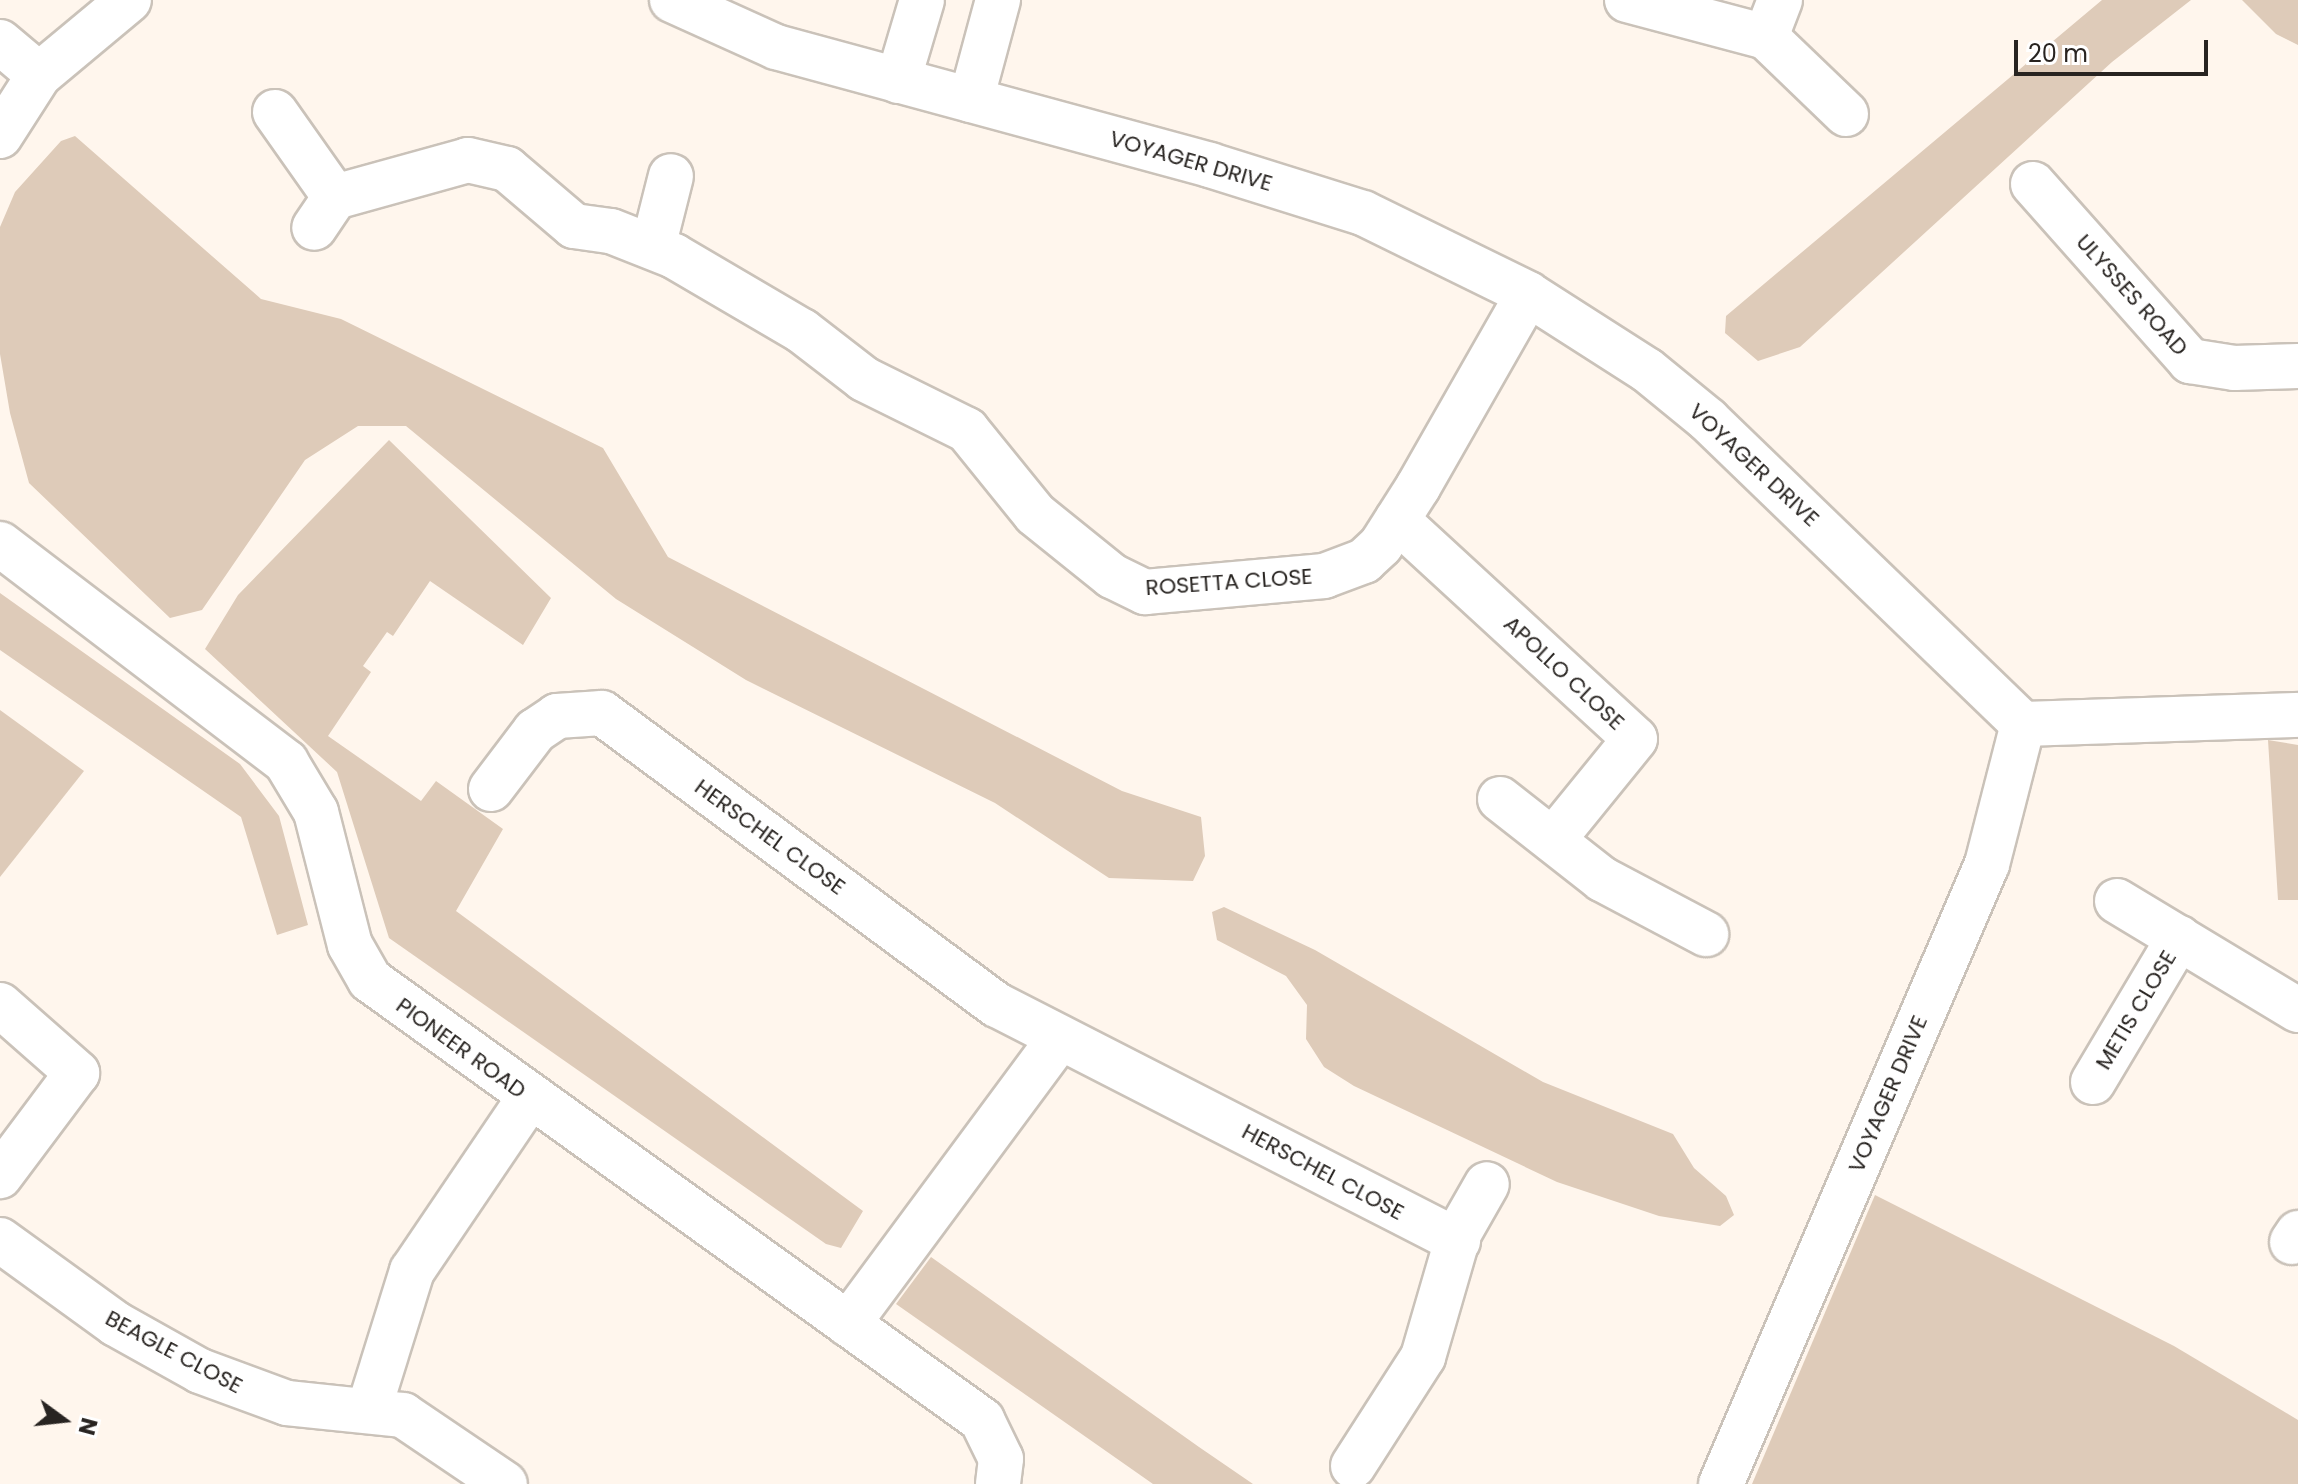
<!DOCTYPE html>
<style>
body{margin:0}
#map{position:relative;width:2298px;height:1484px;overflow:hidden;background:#fff6ed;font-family:Poppins,sans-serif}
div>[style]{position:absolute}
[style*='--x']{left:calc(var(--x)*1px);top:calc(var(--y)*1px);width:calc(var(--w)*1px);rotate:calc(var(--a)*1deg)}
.green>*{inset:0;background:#decbb9}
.roads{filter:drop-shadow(2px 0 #cac2b9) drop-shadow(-2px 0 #cac2b9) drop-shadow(0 2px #cac2b9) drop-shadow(0 -2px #cac2b9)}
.minor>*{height:44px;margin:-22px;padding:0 22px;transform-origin:22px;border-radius:22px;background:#fff}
span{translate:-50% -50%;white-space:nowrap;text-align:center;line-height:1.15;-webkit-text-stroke:6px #fff;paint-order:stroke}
.street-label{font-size:22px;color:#282421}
.north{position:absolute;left:24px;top:1380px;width:80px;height:80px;-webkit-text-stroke:6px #fff;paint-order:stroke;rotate:105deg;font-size:22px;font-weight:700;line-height:32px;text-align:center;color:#282421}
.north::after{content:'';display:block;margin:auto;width:28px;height:36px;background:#282421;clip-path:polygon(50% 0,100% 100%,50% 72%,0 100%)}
.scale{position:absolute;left:2014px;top:40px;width:194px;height:36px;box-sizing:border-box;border:4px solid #282421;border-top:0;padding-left:10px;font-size:24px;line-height:28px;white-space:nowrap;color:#282421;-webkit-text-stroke:6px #fff;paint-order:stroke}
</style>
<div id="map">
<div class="green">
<div style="clip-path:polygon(2102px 0,2191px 0,2112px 62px,1800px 347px,1758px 361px,1725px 333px,1726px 316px)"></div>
<div style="clip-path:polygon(2242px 0,2298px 0,2298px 45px,2276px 34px)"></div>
<div style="clip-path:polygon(75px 136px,261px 299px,341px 319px,603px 448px,668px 557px,1122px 791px,1201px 817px,1205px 856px,1193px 881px,1109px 878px,995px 803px,746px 680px,616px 599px,406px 426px,358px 426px,305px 460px,202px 610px,170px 618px,29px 483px,10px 413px,0 354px,0 227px,15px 192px,61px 141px)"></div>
<div style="clip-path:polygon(389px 440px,551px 598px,523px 645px,430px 581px,393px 636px,387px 632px,363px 666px,371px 672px,328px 736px,421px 801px,436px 781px,503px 829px,456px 911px,863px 1211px,841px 1248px,826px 1244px,389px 938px,337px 772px,205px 649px,238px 595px)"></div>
<div style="clip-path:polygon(0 593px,240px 764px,279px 816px,308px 925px,277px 935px,241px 817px,0 650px)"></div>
<div style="clip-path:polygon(0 710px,84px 771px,0 877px)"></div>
<div style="clip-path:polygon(2268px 740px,2298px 745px,2298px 900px,2278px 900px)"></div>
<div style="clip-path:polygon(1224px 907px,1315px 950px,1543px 1082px,1673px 1134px,1694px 1168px,1726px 1196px,1734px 1215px,1720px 1226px,1659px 1216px,1557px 1182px,1354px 1086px,1324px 1067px,1306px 1039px,1307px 1005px,1286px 976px,1217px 940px,1212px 912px)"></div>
<div style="clip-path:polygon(1875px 1195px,2174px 1346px,2298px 1420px,2298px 1484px,1752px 1484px)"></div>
<div style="clip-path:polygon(931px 1257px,1199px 1447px,1253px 1484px,1153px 1484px,896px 1304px)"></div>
</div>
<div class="roads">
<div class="minor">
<div style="--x:672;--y:0;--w:114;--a:24.3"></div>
<div style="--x:776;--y:47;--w:450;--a:15.2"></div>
<div style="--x:1210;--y:165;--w:160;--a:17.4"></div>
<div style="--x:1363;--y:213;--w:184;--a:26.1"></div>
<div style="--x:1528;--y:294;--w:141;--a:32.6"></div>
<div style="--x:1647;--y:370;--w:79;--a:39.3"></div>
<div style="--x:1708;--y:420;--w:438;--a:44"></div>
<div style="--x:2023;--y:724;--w:145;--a:104.4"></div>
<div style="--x:1987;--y:864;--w:675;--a:113.22"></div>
<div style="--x:1627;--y:0;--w:144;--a:14.9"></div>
<div style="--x:1780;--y:0;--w:40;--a:111"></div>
<div style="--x:1766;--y:37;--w:111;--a:43.9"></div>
<div style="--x:0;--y:42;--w:51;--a:40.2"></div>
<div style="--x:898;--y:81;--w:84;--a:-73.5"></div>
<div style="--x:971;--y:100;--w:104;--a:-74.9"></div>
<div style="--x:275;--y:112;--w:104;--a:54.8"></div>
<div style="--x:335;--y:197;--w:37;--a:124"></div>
<div style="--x:0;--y:136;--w:72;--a:-57.4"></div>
<div style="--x:39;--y:75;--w:117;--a:-39.8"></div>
<div style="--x:2033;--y:184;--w:237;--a:48.4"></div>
<div style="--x:2190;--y:361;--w:45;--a:9"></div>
<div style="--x:2234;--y:368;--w:64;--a:-1.8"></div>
<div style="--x:335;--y:197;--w:138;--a:-15.5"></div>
<div style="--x:468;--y:160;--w:40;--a:13"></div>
<div style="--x:507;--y:169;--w:88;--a:40.4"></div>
<div style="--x:574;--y:226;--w:37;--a:8"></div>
<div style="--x:611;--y:231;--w:68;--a:21.6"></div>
<div style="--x:674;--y:256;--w:148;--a:30.4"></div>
<div style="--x:802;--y:331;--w:78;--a:37.7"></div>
<div style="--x:864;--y:379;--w:115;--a:26.3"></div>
<div style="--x:967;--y:430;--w:108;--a:51"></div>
<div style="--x:1035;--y:514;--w:99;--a:38.8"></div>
<div style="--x:1112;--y:576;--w:37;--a:26"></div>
<div style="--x:1145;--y:592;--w:180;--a:-5.1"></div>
<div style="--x:1324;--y:576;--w:43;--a:-20.6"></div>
<div style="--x:1364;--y:561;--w:23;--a:-43"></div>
<div style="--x:1381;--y:545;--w:69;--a:-57.5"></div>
<div style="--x:1418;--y:487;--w:222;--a:-60.3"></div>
<div style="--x:653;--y:247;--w:73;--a:-75.8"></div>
<div style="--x:1397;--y:520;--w:323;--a:42.6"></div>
<div style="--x:1635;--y:739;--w:130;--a:129.1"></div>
<div style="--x:0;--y:544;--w:360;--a:37.3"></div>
<div style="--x:286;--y:762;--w:58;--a:59"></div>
<div style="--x:316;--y:812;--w:137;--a:75.7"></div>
<div style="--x:350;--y:945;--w:40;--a:60.3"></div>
<div style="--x:370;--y:980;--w:754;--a:35.71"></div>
<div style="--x:982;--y:1420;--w:43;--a:64"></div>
<div style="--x:1001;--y:1459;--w:25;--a:97"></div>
<div style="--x:2023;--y:724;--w:275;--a:-1.9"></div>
<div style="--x:491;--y:789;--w:73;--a:-52.8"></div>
<div style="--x:535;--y:731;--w:27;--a:-34"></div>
<div style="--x:557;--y:716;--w:45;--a:-3.8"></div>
<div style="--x:602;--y:713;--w:491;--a:36.5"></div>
<div style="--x:997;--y:1005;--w:518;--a:27.11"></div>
<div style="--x:1500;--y:799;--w:130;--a:38.1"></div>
<div style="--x:1602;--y:879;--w:118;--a:27.9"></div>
<div style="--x:2117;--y:901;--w:211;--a:31.1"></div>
<div style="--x:0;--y:1005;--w:103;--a:41.4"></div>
<div style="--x:77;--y:1073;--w:129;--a:126.8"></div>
<div style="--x:2093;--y:1082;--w:168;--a:-59.2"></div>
<div style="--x:0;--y:1240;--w:143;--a:35.9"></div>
<div style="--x:116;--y:1324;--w:96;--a:29.2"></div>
<div style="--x:200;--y:1371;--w:93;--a:20.2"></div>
<div style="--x:287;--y:1403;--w:117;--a:5.9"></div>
<div style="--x:403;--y:1415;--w:123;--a:34.1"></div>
<div style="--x:2292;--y:1242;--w:11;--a:-56"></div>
<div style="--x:848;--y:1324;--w:356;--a:-53.5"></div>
<div style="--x:369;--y:1409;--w:145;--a:-72.7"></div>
<div style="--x:412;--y:1271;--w:209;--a:-55.9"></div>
<div style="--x:1353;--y:1466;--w:130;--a:-57.3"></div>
<div style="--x:1423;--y:1357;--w:129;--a:-73.8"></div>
<div style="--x:1459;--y:1233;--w:56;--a:-60.3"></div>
</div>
</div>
<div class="street-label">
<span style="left:1191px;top:161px;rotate:16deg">VOYAGER DRIVE</span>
<span style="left:2132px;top:295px;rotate:48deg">ULYSSES ROAD</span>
<span style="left:1754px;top:465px;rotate:43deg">VOYAGER DRIVE</span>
<span style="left:1229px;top:582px;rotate:-4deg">ROSETTA CLOSE</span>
<span style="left:1564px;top:673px;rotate:43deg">APOLLO CLOSE</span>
<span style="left:770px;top:837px;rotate:36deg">HERSCHEL CLOSE</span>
<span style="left:2136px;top:1010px;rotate:-59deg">METIS CLOSE</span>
<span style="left:461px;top:1048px;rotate:36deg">PIONEER ROAD</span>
<span style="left:1888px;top:1094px;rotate:-67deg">VOYAGER DRIVE</span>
<span style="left:1323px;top:1172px;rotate:28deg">HERSCHEL CLOSE</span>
<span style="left:174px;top:1352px;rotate:28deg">BEAGLE CLOSE</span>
</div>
<div class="north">N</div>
<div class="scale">20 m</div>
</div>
